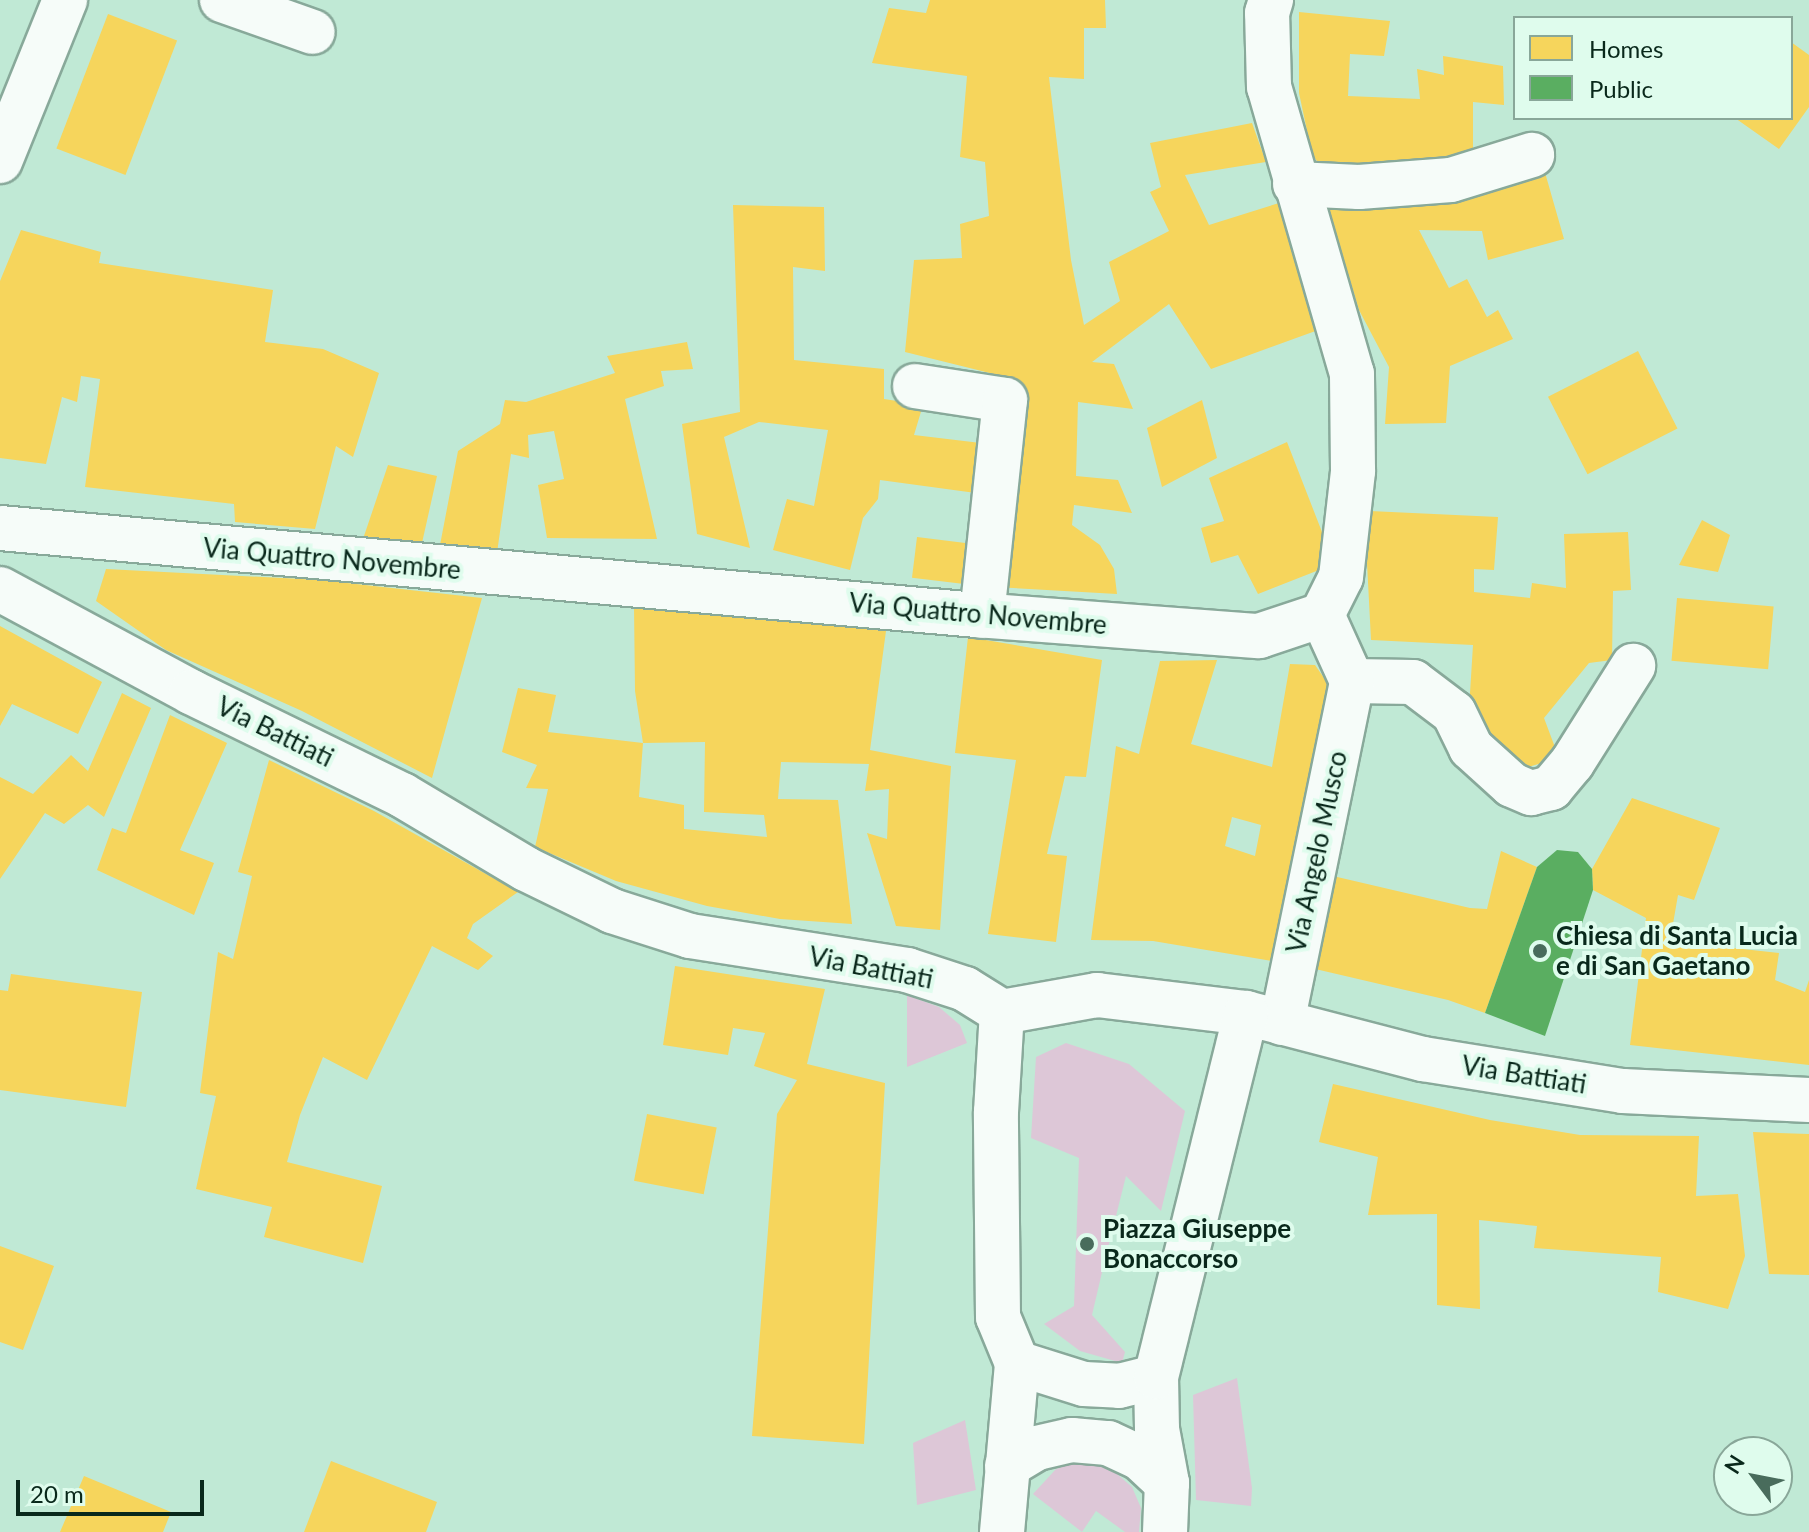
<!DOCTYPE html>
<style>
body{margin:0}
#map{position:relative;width:1809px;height:1532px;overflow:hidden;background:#c0e9d5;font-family:Lato,sans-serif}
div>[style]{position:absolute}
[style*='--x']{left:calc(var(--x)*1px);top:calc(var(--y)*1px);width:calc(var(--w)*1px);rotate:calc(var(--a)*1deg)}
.green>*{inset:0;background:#ddc7d7}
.homes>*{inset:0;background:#f6d55c;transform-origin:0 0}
.public>*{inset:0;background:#5aae61}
.roads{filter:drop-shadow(2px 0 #88a99a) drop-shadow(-2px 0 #88a99a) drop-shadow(0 2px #88a99a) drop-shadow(0 -2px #88a99a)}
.minor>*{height:44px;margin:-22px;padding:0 22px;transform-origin:22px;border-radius:22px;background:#f6fcf9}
.dots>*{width:22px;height:22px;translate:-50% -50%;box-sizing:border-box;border:4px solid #dffced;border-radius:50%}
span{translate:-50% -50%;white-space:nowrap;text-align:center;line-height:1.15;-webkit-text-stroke:8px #dffced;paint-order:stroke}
.street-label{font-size:26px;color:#09281b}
.poi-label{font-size:26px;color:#09281b;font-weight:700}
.left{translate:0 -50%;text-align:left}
.legend{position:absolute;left:1513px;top:16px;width:280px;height:104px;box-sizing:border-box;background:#dffced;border:2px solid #89a799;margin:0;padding:10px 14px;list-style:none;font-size:24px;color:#09281b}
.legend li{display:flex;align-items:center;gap:16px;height:40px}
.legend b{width:40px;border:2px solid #89a799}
.north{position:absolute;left:1713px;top:1436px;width:80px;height:80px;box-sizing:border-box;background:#dffced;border:2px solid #89a799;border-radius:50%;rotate:302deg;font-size:22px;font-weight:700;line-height:32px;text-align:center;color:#09281b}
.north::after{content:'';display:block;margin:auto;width:28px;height:36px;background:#496c5c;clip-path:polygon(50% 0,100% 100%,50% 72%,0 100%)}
.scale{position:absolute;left:16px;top:1480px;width:188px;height:36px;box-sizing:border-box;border:4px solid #09281b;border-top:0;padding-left:10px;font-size:24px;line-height:28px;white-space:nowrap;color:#09281b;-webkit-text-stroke:6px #dffced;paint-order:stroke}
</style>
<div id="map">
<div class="green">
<div style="clip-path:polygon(907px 995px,939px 1007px,960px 1025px,967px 1043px,907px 1067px)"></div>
<div style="clip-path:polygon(1066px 1043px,1129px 1064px,1185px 1111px,1161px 1211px,1126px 1176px,1103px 1268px,1092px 1315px,1125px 1352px,1122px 1363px,1080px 1351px,1044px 1324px,1074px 1306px,1079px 1158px,1031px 1138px,1036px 1057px)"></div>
<div style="clip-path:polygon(1237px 1378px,1252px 1488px,1251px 1506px,1196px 1500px,1193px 1395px)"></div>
<div style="clip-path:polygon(965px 1420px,976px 1490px,917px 1505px,913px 1443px)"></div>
<div style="clip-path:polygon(1074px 1463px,1093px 1463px,1117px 1474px,1132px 1487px,1141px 1508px,1139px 1532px,1125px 1532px,1096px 1511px,1082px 1532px,1033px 1494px,1056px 1469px)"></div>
</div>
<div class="homes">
<div style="clip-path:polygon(930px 0,1105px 0,1106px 28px,1084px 28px,1084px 79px,1049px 77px,1071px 260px,1084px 325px,1120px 301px,1109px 262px,1169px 231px,1150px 192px,1161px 187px,1150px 143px,1252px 123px,1266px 162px,1185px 175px,1209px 225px,1279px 203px,1321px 329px,1211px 369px,1169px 304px,1092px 362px,1114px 364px,1133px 409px,1078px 402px,1076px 476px,1118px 480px,1132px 513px,1074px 505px,1072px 525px,1100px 545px,1114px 569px,1117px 594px,994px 587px,1018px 380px,905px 352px,914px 260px,962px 258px,960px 224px,989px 216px,985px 162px,960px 157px,967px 76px,872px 63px,889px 8px,926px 13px)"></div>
<div style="clip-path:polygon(1299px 12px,1390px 21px,1384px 56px,1350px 54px,1348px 96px,1420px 99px,1417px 69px,1444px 75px,1443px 56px,1503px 66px,1504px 105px,1473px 102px,1473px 163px,1326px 174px,1312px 154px,1299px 93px)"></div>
<div style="left:108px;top:14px;width:74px;height:144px;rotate:21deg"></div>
<div style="clip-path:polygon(1791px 42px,1809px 55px,1809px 107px,1779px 149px,1735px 118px,1791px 118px)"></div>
<div style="clip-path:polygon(1544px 169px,1564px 239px,1488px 260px,1482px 231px,1419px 230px,1449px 288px,1467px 279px,1487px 317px,1498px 310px,1513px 339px,1450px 366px,1446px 423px,1385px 424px,1389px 367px,1359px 310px,1327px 204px)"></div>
<div style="clip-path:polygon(733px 205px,824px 207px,825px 271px,793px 267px,794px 360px,884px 369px,884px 399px,923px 405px,914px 435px,989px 444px,983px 494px,880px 480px,878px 499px,863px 518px,850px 570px,773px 550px,787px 499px,814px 506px,828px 430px,759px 422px,724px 437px,750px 548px,697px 534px,682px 424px,740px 412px)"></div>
<div style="clip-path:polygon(21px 230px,101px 252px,99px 263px,273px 290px,265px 342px,323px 349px,379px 373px,353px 457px,336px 446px,315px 529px,235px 522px,234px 504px,85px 487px,100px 379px,81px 376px,77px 402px,62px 397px,46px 464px,0 458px,0 281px)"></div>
<div style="clip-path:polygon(687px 342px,693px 369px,661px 371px,664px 386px,625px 399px,657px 539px,547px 538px,538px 485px,564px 479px,554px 431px,528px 435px,529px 458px,511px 454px,497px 553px,440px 545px,458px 451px,500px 424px,505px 400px,526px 402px,615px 373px,607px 356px)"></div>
<div style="left:1638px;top:351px;width:87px;height:101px;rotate:63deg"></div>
<div style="clip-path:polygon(1202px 400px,1217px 458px,1162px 487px,1147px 428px)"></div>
<div style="clip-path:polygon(1287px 442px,1329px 550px,1319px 570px,1258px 594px,1238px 555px,1211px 563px,1201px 528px,1224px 521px,1209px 478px)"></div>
<div style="clip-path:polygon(388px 465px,437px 476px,422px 543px,363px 539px)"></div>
<div style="clip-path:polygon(1370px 511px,1498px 517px,1494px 570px,1474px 569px,1474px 592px,1530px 598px,1532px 583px,1566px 588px,1564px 534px,1628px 532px,1631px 590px,1613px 591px,1612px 660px,1589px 663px,1544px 718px,1559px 758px,1521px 769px,1478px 734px,1469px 709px,1473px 645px,1371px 640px,1367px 563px)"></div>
<div style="clip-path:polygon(1702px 520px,1730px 535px,1718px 572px,1679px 565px)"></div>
<div style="left:917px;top:537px;width:63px;height:41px;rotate:7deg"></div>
<div style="clip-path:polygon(106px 569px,320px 580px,482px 598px,432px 778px,302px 711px,166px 650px,96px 601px)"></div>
<div style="left:1677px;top:598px;width:97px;height:63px;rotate:5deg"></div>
<div style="clip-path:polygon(634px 606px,886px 631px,870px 750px,951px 766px,940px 930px,896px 926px,867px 833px,887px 839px,889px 789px,865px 791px,869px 764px,781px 762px,778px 799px,838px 800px,852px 924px,780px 919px,707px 906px,616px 881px,535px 847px,548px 789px,526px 788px,537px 765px,502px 752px,518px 688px,556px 695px,548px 732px,643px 743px,639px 797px,684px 805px,684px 829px,767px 837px,764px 815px,704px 812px,705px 742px,643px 743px,635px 691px)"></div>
<div style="clip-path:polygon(0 626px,102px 682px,78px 734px,12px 704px,0 726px)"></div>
<div style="clip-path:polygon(968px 637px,1102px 660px,1086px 777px,1065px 776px,1047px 854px,1067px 856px,1056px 942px,988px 934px,1016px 760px,955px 753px)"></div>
<div style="clip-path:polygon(evenodd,1217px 660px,1191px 744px,1272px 767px,1290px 664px,1315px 665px,1329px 685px,1272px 961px,1153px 941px,1091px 940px,1116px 746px,1139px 754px,1160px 661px,1217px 660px,1232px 817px,1261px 825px,1255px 856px,1225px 846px,1232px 817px)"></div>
<div style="clip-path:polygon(122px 693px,151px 708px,104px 817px,88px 805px,64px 824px,45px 813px,0 879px,0 777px,33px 794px,71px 755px,88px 771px)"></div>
<div style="clip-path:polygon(170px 715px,227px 743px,180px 850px,214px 863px,194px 915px,97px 870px,112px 828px,126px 833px)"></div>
<div style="clip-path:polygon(269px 760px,374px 811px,518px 892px,473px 924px,467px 938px,493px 956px,478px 970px,432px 946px,367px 1080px,323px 1057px,300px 1115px,287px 1162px,382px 1186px,363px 1263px,264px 1237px,272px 1207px,196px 1189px,216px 1096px,200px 1093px,218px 952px,233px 959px,252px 876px,238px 872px)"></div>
<div style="clip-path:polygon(1632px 798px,1720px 828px,1694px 900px,1678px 895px,1670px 941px,1779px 953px,1775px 980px,1805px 992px,1809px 980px,1809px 1065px,1630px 1045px,1646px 918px,1593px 890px,1592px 869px)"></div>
<div style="clip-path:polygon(1501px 851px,1537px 867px,1485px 1013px,1448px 1000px,1311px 968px,1333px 876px,1470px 908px,1487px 909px)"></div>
<div style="clip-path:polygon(675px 966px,825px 989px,807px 1064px,885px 1083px,864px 1444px,752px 1436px,777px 1114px,797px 1080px,754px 1066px,765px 1033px,733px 1028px,728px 1055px,663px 1045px)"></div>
<div style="clip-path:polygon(11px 974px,142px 992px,126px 1107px,0 1090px,0 990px,8px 991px)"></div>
<div style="clip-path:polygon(1333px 1084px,1490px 1120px,1580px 1135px,1699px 1136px,1696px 1196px,1738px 1194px,1745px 1256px,1728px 1309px,1658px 1292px,1661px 1257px,1534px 1248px,1537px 1226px,1479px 1220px,1480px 1309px,1437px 1305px,1437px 1214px,1368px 1215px,1378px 1157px,1319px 1142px)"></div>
<div style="left:647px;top:1114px;width:71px;height:68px;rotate:11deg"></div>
<div style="clip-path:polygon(1753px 1132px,1809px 1134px,1809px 1275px,1769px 1274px)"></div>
<div style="clip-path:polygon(0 1246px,54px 1266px,23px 1350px,0 1342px)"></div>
<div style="clip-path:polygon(331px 1461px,437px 1502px,426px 1532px,304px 1532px)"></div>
<div style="clip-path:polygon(84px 1476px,171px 1512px,163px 1532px,60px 1532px)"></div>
</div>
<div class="public">
<div style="clip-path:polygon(1557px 850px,1578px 852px,1592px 869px,1593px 890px,1545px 1036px,1485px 1013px,1537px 867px)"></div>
</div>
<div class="roads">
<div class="minor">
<div style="--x:222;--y:0;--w:96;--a:19.4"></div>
<div style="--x:0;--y:161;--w:174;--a:-68"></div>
<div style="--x:1295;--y:184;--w:64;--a:2.7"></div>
<div style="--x:1359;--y:187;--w:92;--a:-4.4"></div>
<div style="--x:1451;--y:180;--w:85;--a:-17.2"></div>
<div style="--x:915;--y:386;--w:91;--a:8.8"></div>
<div style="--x:1005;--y:400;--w:217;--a:96.1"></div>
<div style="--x:0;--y:528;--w:981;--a:5.09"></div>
<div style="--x:977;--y:615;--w:283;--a:4.3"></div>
<div style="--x:1259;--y:636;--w:66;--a:-18.4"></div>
<div style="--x:1322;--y:615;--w:42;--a:-63.4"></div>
<div style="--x:1341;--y:577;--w:107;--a:-83.5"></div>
<div style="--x:1353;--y:471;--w:97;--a:-90.6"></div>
<div style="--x:1352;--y:374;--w:299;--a:-106.1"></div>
<div style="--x:1269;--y:87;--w:74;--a:-91.5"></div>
<div style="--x:1267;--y:13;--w:14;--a:-73"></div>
<div style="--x:0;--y:589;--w:217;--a:28.3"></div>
<div style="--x:191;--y:692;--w:235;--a:26"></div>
<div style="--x:402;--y:795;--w:144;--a:30.8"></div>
<div style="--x:526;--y:869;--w:96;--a:26"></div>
<div style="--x:612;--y:911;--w:82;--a:17.8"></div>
<div style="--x:690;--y:936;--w:220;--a:8.9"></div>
<div style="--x:907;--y:970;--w:61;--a:18.1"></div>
<div style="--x:965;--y:989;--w:44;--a:31.9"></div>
<div style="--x:1002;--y:1012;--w:97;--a:-10.1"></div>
<div style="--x:1097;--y:995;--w:150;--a:6.9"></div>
<div style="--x:1246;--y:1013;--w:183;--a:14.6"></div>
<div style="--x:1423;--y:1059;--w:203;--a:9.1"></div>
<div style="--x:1623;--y:1091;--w:186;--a:2.8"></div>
<div style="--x:1352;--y:681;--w:61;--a:0.9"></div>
<div style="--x:1413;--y:682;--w:51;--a:37.1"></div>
<div style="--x:1454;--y:713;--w:39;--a:64"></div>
<div style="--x:1471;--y:748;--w:55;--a:42.1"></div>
<div style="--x:1512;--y:785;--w:21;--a:23"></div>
<div style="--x:1531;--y:793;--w:21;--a:-14"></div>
<div style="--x:1551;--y:788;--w:33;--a:-50"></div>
<div style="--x:1572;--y:763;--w:115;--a:-57.8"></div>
<div style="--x:1282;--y:1023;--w:349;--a:-78.4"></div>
<div style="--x:1352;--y:681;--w:72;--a:-114.4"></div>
<div style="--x:1017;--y:1363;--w:70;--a:17.4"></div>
<div style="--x:1084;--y:1384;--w:35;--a:3"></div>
<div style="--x:1119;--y:1386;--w:38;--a:-14"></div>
<div style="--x:1007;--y:1466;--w:35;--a:-31"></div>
<div style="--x:1037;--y:1448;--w:36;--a:-13"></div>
<div style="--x:1072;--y:1440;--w:36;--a:5"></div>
<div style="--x:1108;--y:1443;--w:35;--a:25"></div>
<div style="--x:1140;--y:1458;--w:37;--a:43"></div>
<div style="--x:1002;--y:1532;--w:170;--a:-84.9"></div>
<div style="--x:1017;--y:1363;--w:50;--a:-112.4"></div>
<div style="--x:998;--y:1317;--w:205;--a:-90.6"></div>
<div style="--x:996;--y:1112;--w:100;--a:-86.6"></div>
<div style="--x:1165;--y:1532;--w:49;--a:-87.7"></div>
<div style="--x:1167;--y:1483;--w:55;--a:-100.5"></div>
<div style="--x:1157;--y:1429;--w:52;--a:-91.1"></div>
<div style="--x:1156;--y:1377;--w:375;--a:-76.1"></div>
</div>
</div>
<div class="dots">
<div style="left:1540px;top:951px;background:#496c5c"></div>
<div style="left:1087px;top:1244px;background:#496c5c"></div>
</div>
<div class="street-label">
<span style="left:332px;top:559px;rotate:5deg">Via Quattro Novembre</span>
<span style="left:978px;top:614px;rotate:5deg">Via Quattro Novembre</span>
<span style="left:275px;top:732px;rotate:26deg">Via Battiati</span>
<span style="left:1317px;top:852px;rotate:-78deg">Via Angelo Musco</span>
<span style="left:871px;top:968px;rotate:11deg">Via Battiati</span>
<span style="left:1524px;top:1075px;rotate:9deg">Via Battiati</span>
</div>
<div class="poi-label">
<span class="left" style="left:1556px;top:951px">Chiesa di Santa Lucia<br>e di San Gaetano</span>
<span class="left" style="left:1103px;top:1244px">Piazza Giuseppe<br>Bonaccorso</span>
</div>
<ul class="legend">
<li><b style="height:22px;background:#f6d55c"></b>Homes</li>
<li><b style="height:22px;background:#5aae61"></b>Public</li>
</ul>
<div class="north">N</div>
<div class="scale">20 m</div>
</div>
